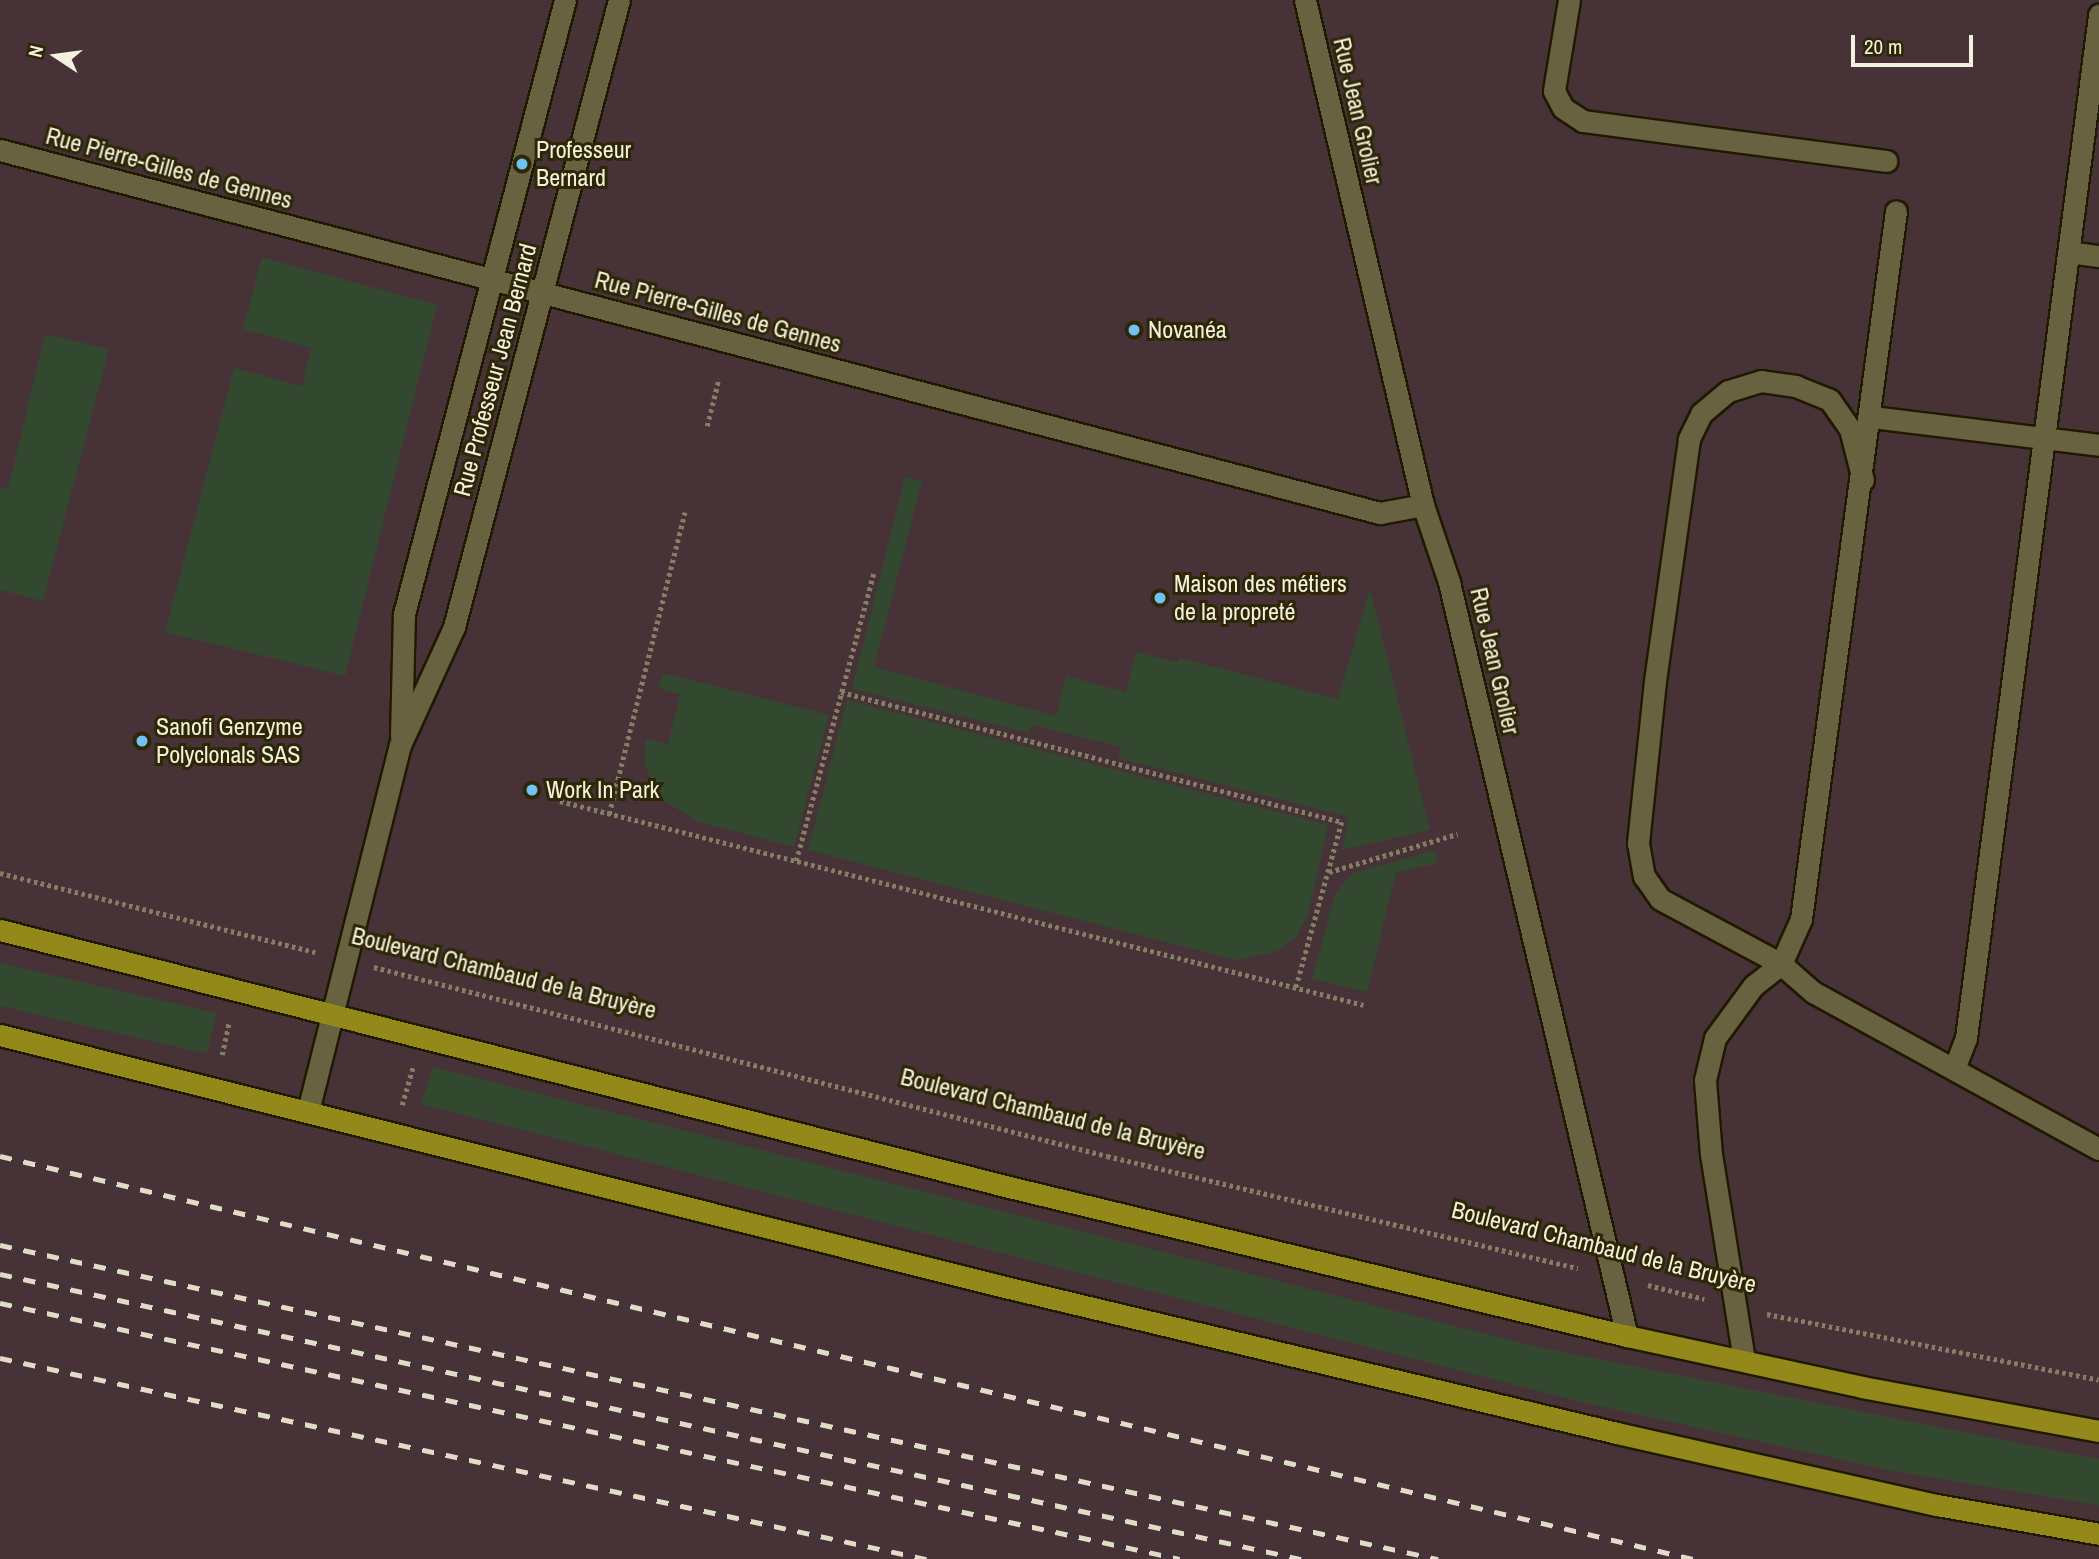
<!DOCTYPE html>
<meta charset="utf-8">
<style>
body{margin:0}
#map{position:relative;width:2099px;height:1559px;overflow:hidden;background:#373211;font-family:"Archivo Narrow",sans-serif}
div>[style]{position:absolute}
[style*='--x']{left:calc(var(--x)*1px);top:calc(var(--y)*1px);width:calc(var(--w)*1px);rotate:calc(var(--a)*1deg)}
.industrial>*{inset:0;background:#463237;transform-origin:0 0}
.green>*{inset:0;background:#324930;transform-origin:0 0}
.path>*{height:4.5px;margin-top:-2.25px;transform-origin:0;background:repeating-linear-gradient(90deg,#847f64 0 3.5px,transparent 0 7px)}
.roads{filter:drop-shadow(2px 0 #1f1900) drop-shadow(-2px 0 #1f1900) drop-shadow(0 2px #1f1900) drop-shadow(0 -2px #1f1900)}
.service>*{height:21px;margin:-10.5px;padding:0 10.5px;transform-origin:10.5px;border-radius:10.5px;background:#686241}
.minor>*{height:21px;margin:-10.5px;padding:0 10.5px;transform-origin:10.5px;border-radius:10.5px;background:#686241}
.primary>*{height:21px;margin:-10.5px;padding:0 10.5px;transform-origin:10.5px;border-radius:10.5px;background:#93891a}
.rail>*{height:5px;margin-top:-2.5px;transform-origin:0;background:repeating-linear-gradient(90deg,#e0dcc8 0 12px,transparent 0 24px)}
.dots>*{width:19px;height:19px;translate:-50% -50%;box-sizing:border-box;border:4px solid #2d2706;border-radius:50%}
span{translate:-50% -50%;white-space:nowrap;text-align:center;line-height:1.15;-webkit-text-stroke:6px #2d2706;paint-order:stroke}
.street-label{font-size:24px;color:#f3f0dd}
.poi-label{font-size:24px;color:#f3f0dd}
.left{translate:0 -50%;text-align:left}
.north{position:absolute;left:21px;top:21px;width:70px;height:70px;-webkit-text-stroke:5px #2d2706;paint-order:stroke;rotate:283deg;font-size:19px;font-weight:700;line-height:28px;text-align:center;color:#f3f0dd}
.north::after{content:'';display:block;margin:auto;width:24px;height:32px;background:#f3f0dd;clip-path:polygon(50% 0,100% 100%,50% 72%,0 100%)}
.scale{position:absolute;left:1851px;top:35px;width:122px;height:32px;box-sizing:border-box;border:4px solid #f3f0dd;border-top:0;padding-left:9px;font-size:21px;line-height:24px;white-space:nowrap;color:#f3f0dd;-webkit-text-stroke:5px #2d2706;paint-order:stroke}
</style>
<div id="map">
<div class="industrial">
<div style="left:0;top:0;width:2099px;height:1559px"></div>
</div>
<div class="green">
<div style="clip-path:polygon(262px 257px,437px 305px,345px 676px,165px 632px,234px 368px,302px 386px,311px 348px,243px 329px)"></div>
<div style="clip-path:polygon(45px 334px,109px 349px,43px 601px,0 590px,0 488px,8px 489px)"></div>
<div style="clip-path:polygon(905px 477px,922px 481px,874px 667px,1056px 716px,1066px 676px,1126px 692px,1136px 652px,1177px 662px,1180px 658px,1338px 699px,1370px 589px,1430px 830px,1342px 850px,1349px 817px,1118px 758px,1121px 747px,1033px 725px,1028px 733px,852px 689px)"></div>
<div style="clip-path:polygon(663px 673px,829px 715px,794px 847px,699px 822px,659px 798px,644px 762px,646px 739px,668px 744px,680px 695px,658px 688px)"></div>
<div style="clip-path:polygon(847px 700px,1328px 825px,1308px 915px,1296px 937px,1278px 951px,1236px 960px,808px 850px)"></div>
<div style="clip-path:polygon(1436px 850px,1437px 863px,1396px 873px,1367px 992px,1312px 979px,1335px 895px,1352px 873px)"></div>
<div style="left:0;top:963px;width:222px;height:42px;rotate:13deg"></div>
<div style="clip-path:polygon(433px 1067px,1542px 1348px,2099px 1459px,2099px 1505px,1888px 1470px,1581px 1402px,421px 1104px)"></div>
</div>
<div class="path">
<div style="--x:707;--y:426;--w:49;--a:-76"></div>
<div style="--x:841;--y:692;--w:518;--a:14.55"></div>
<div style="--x:1342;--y:822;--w:172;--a:105.5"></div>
<div style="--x:560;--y:801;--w:829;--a:14.24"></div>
<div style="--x:609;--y:814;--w:311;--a:-75.9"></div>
<div style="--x:796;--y:861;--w:300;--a:-74.9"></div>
<div style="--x:1329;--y:872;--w:134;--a:-16.5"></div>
<div style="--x:0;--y:873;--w:325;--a:14.1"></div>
<div style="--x:374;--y:967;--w:757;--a:14.46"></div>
<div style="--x:1107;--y:1156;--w:484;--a:13.4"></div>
<div style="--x:222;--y:1055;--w:34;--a:-78"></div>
<div style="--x:402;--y:1105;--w:40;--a:-74"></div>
<div style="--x:1648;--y:1285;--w:58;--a:14"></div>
<div style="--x:1767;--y:1314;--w:338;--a:11.2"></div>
</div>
<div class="roads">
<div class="service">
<div style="--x:1569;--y:0;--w:92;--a:99.4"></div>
<div style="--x:1554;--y:91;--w:19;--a:62"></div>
<div style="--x:1563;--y:108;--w:24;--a:33"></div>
<div style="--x:1583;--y:121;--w:306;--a:7.5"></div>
<div style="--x:2069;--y:252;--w:30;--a:8"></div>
<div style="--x:1872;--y:417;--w:229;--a:7"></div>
<div style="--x:1863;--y:480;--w:53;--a:-104.3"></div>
<div style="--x:1850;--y:429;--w:35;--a:-125"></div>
<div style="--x:1830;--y:400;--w:37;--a:-158"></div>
<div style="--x:1796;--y:386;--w:35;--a:-172"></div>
<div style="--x:1761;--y:381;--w:34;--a:163"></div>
<div style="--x:1728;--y:391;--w:35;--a:140"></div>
<div style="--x:1701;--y:414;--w:28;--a:116"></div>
<div style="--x:1689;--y:439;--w:244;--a:98"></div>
<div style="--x:1655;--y:681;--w:163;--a:96"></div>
<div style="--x:1638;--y:843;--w:34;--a:80"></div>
<div style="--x:1644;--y:876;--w:28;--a:55"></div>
<div style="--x:1660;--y:899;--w:137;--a:28.2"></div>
<div style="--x:1781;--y:964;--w:43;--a:41.2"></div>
<div style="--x:1813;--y:992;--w:326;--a:28.8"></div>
<div style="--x:1954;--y:1069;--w:33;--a:-69"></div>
<div style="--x:1966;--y:1038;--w:1032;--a:-82.59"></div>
<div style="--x:1744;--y:1360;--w:208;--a:-99.1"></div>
<div style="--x:1711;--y:1155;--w:75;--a:-94.6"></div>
<div style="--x:1705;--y:1080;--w:43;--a:-76.6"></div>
<div style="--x:1715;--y:1038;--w:64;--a:-53.8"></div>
<div style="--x:1753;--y:986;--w:36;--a:-38"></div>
<div style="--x:1781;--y:964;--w:49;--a:-66"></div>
<div style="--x:1801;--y:919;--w:714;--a:-82.36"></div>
</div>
<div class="minor">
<div style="--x:1305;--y:0;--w:519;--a:76.85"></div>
<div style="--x:1423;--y:505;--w:81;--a:71.3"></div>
<div style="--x:1449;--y:582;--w:775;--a:76.72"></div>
<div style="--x:0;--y:150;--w:1427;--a:14.74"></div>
<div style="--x:1380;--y:513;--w:44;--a:-10.5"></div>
<div style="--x:401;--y:736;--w:122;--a:-88.6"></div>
<div style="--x:404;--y:614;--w:635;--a:-75.31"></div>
<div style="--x:308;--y:1111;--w:377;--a:-75.9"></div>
<div style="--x:400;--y:745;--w:130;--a:-65.4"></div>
<div style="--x:454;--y:627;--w:648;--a:-75.26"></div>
</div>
<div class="primary">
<div style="--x:0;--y:930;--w:1041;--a:14.29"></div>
<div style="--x:1009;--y:1187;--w:636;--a:13.56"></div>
<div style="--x:1627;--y:1336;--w:240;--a:12.2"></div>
<div style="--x:1862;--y:1387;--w:241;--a:10.5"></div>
<div style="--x:0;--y:1035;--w:1036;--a:14.08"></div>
<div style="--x:1005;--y:1287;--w:629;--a:13.42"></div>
<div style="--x:1617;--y:1433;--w:328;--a:12.7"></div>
<div style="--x:1937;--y:1505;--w:165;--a:10.1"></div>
</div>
</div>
<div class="rail">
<div style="--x:0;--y:1156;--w:1740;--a:13.39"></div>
<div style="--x:0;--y:1245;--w:1472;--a:12.32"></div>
<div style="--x:0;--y:1274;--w:1332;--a:12.36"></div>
<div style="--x:0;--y:1303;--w:1207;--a:12.24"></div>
<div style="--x:0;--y:1358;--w:948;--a:12.25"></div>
</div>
<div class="dots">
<div style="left:522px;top:164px;background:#70c1f4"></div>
<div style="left:1134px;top:330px;background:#70c1f4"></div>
<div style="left:1160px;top:598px;background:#70c1f4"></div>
<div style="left:142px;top:741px;background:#70c1f4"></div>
<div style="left:532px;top:790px;background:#70c1f4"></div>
</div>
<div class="street-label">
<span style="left:1358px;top:111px;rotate:77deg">Rue Jean Grolier</span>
<span style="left:169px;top:168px;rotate:15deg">Rue Pierre-Gilles de Gennes</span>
<span style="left:718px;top:312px;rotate:15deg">Rue Pierre-Gilles de Gennes</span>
<span style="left:495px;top:370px;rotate:-75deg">Rue Professeur Jean Bernard</span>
<span style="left:1495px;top:661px;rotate:77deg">Rue Jean Grolier</span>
<span style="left:504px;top:973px;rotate:14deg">Boulevard Chambaud de la Bruyère</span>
<span style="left:1053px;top:1114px;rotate:14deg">Boulevard Chambaud de la Bruyère</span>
<span style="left:1604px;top:1247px;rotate:14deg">Boulevard Chambaud de la Bruyère</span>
</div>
<div class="poi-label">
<span class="left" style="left:536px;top:164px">Professeur<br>Bernard</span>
<span class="left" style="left:1148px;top:330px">Novanéa</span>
<span class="left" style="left:1174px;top:598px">Maison des métiers<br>de la propreté</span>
<span class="left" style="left:156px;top:741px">Sanofi Genzyme<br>Polyclonals SAS</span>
<span class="left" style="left:546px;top:790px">Work In Park</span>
</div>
<div class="north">N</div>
<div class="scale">20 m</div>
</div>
